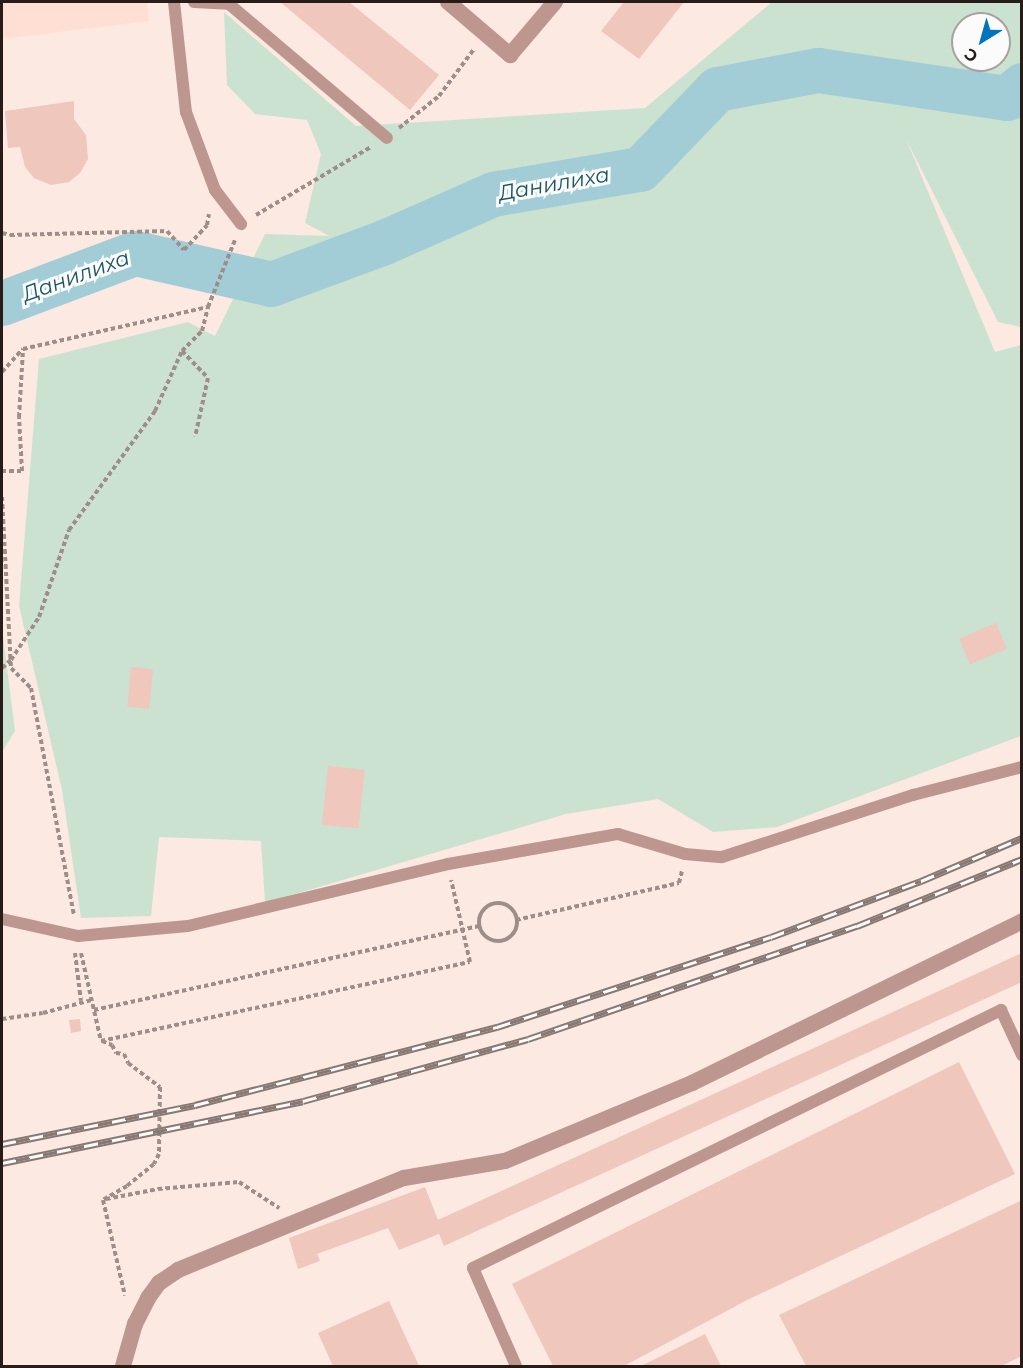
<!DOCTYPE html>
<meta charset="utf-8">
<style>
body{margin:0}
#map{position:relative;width:1023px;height:1368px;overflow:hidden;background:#fce9e2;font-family:Montserrat,sans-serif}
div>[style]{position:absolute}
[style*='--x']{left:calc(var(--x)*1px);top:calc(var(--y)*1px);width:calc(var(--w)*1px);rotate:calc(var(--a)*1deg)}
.built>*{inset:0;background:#ffdfd3}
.green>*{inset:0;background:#cce2d0}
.river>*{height:45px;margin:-22.5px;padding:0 22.5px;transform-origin:22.5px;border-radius:22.5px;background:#a2cdd7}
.building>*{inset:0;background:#efc7bc;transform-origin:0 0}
.path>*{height:4px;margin-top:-2px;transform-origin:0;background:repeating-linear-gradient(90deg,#9e8e89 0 4.5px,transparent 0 7.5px)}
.path>.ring{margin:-2px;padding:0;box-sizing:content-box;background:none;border:4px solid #9e8e89;border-radius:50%}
.service>*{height:12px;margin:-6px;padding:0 6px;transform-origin:6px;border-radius:6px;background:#bd968f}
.minor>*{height:16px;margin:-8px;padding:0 8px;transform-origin:8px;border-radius:8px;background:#bd968f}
.rail>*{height:7px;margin-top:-3.5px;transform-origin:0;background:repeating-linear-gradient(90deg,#fbfbfb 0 14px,#877873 0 28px);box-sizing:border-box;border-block:2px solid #877873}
span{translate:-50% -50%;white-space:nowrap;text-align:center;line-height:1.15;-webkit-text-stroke:6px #fbfbfb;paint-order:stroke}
.water-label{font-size:21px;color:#1a5561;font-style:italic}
.frame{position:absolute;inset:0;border:3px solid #271c18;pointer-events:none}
.north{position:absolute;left:951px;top:12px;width:60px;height:60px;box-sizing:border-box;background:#fbfbfb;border:2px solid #a6a2a0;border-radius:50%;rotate:217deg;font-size:16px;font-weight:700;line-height:24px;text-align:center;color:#271c18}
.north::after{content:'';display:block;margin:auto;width:21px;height:27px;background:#0473bd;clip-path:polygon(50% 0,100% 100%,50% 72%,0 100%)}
</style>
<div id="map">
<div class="built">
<div style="clip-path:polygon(2px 2px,147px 2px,149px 21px,2px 39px)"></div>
</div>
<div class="green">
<div style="clip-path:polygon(evenodd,772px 2px,1021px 2px,1021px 327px,998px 322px,906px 139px,995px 352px,1021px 345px,1021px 736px,777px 827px,713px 832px,658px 799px,566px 814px,265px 903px,261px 841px,159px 837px,151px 916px,81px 918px,62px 790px,19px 606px,39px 359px,188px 322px,215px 336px,265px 234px,329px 236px,305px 223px,321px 154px,307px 120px,255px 114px,227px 85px,224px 12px,356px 126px,645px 108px,772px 2px,963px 24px,999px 24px,999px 60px,963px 60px,963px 24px)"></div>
<div style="clip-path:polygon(2px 628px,15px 731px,2px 752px)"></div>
</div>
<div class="river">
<div style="--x:2;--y:303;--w:142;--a:-20.6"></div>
<div style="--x:135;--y:253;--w:139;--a:12.8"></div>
<div style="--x:271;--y:284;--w:121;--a:-20.4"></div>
<div style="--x:384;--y:242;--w:119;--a:-23.8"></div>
<div style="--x:493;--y:194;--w:149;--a:-9.7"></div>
<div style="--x:640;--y:169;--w:111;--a:-46.1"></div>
<div style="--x:717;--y:89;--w:103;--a:-10.7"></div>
<div style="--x:818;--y:70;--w:191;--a:8.4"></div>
<div style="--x:1007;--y:98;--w:20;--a:-41"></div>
</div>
<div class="building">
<div style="clip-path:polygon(280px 2px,349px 2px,439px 75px,410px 110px)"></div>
<div style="clip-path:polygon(624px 2px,684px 2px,639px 59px,601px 31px)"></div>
<div style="clip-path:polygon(74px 101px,74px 119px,86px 135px,88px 159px,80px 173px,69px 182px,51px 185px,34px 178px,25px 167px,20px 147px,8px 148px,5px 111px)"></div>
<div style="left:996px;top:623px;width:28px;height:40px;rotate:67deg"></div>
<div style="left:131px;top:667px;width:22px;height:40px;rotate:5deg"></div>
<div style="left:328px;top:766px;width:37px;height:59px;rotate:6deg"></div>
<div style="clip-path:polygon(1022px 953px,1022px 982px,444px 1246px,439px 1234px,399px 1250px,388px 1228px,317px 1254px,320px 1261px,298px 1269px,289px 1238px,425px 1187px,438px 1220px)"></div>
<div style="clip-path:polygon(80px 1019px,81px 1031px,71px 1033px,69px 1020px)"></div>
<div style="clip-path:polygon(959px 1062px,1015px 1174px,749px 1299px,624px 1366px,553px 1366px,512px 1284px)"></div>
<div style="clip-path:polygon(1022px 1200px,1022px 1356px,1001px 1366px,806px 1366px,779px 1315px)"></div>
<div style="clip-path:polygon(389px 1301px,419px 1366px,333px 1366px,318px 1333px)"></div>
<div style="clip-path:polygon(705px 1334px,721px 1366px,641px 1366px)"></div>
</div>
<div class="path">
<div style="--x:399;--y:128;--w:51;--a:-38.7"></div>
<div style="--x:439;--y:96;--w:59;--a:-53.3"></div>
<div style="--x:256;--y:215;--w:134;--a:-30.6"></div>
<div style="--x:2;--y:233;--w:8;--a:14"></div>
<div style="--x:10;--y:235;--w:157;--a:-1.5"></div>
<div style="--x:167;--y:231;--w:25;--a:48"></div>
<div style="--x:184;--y:250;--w:34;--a:-47"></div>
<div style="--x:207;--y:225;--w:11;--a:-80"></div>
<div style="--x:182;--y:351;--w:37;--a:46"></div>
<div style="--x:208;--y:378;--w:60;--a:102.4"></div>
<div style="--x:2;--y:372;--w:31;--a:-48"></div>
<div style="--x:23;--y:349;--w:190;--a:-12.8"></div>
<div style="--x:2;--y:471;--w:20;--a:0"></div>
<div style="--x:22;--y:471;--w:54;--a:-93.2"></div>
<div style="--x:19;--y:417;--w:68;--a:-86.6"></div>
<div style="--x:2;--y:497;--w:171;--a:87"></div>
<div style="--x:11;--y:668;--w:28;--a:45"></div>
<div style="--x:31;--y:688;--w:232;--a:79.3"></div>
<div style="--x:2;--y:668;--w:12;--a:-42"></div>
<div style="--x:11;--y:660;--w:51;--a:-56.9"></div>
<div style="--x:39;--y:617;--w:92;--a:-71"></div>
<div style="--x:69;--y:530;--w:147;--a:-54.1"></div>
<div style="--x:155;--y:411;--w:66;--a:-65.8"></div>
<div style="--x:182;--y:351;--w:28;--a:-45"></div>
<div style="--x:202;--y:331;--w:25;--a:-76"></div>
<div style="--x:208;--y:307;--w:72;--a:-68.1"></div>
<div class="ring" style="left:479px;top:903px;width:34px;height:34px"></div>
<div style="--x:516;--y:920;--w:167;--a:-12.8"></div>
<div style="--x:679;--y:883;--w:12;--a:-76"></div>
<div style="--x:75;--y:953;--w:48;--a:82.9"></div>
<div style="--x:81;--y:953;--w:90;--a:77.2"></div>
<div style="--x:94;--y:1010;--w:394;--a:-12.3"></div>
<div style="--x:2;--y:1019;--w:41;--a:-8.3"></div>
<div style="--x:43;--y:1013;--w:51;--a:-14.9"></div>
<div style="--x:101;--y:1041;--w:377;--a:-12.1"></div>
<div style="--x:470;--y:962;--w:84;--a:-103"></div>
<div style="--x:102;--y:1041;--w:11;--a:22"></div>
<div style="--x:112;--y:1045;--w:9;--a:63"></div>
<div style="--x:116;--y:1053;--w:8;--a:7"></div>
<div style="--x:124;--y:1054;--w:10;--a:66"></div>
<div style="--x:128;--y:1063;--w:40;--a:37"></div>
<div style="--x:160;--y:1087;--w:67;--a:90.9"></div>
<div style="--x:159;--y:1154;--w:11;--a:117"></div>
<div style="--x:154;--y:1164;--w:35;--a:141"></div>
<div style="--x:127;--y:1186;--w:28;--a:150"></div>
<div style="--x:106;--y:1199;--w:53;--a:-10.9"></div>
<div style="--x:158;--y:1189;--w:81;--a:-4.9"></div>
<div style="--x:239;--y:1182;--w:48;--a:33"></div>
<div style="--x:103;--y:1200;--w:98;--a:77.1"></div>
</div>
<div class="service">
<div style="--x:174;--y:2;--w:111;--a:83.8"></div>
<div style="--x:186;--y:112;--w:83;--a:69.6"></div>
<div style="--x:215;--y:190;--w:43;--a:52.6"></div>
<div style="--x:194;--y:2;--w:35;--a:3"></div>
<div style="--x:229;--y:4;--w:207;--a:40.3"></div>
<div style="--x:2;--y:919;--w:78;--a:12.6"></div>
<div style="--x:78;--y:936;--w:110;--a:-5.2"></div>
<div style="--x:188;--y:926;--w:267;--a:-13.4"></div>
<div style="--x:448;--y:864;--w:173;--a:-10"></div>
<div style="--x:618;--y:834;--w:70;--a:16.6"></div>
<div style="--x:685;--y:854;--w:37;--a:5"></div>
<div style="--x:722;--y:857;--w:201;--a:-18"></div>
<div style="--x:913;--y:795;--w:113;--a:-14.4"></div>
<div style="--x:516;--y:1366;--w:107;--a:-113.7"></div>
<div style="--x:473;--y:1268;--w:588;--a:-26.04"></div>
<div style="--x:1001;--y:1010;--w:50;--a:65"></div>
</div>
<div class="minor">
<div style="--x:448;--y:2;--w:82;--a:40.5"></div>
<div style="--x:510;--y:55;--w:70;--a:-49.7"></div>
<div style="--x:123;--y:1366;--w:44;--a:-74.1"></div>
<div style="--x:135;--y:1324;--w:29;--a:-63"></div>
<div style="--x:148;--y:1298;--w:19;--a:-54"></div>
<div style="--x:159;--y:1283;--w:23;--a:-34"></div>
<div style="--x:178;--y:1270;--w:244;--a:-22.2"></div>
<div style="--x:404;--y:1178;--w:102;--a:-9.6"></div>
<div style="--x:505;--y:1161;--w:203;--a:-22.6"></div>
<div style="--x:692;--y:1083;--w:368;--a:-26.1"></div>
</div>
<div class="rail">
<div style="--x:2;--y:1144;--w:197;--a:-11.4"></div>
<div style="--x:195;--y:1105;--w:312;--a:-14.5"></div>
<div style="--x:497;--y:1027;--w:288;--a:-18.2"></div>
<div style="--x:771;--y:937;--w:160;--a:-20.5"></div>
<div style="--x:921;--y:881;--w:110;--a:-23.1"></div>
<div style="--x:2;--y:1163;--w:307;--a:-11.6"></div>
<div style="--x:303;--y:1101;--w:233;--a:-15.4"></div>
<div style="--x:528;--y:1039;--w:348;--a:-19"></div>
<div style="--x:857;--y:926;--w:178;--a:-22.1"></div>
</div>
<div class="water-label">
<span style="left:554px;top:184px;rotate:-10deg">Данилиха</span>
<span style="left:76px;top:276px;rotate:-20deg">Данилиха</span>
</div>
<div class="frame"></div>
<div class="north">С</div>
</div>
